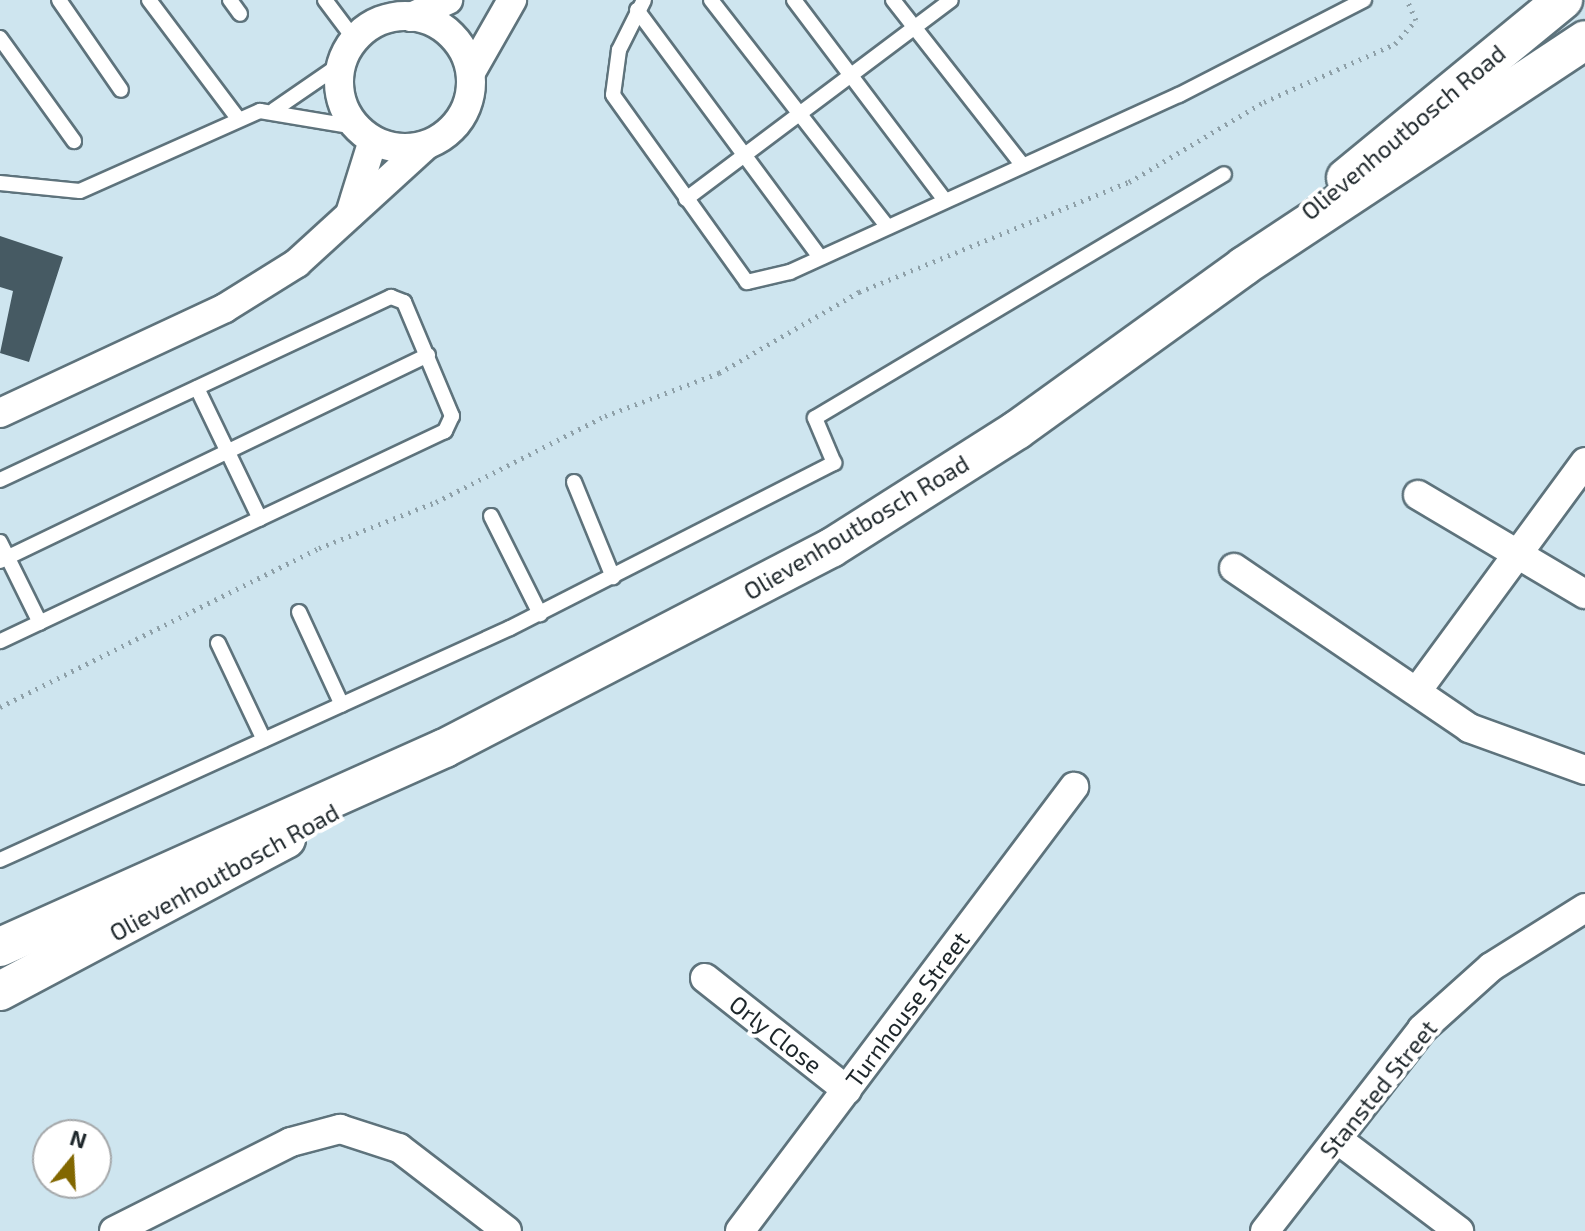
<!DOCTYPE html>
<style>
body{margin:0}
#map{position:relative;width:1585px;height:1231px;overflow:hidden;background:#cee5ef;font-family:"Exo 2",sans-serif}
div>[style]{position:absolute}
[style*='--x']{left:calc(var(--x)*1px);top:calc(var(--y)*1px);width:calc(var(--w)*1px);rotate:calc(var(--a)*1deg)}
.building>*{inset:0;background:#465a63}
.path>*{height:5px;margin-top:-2.5px;transform-origin:0;background:repeating-linear-gradient(90deg,#8ea0a8 0 2px,transparent 0 8px)}
.roads{filter:drop-shadow(2px 0 #5e737c) drop-shadow(-2px 0 #5e737c) drop-shadow(0 2px #5e737c) drop-shadow(0 -2px #5e737c)}
.lane>*{height:14px;margin:-7px;padding:0 7px;transform-origin:7px;border-radius:7px;background:#fff}
.street>*{height:28px;margin:-14px;padding:0 14px;transform-origin:14px;border-radius:14px;background:#fff}
.street>.ring{margin:-14px;padding:0;box-sizing:content-box;background:none;border:28px solid #fff;border-radius:50%}
.secondary>*{height:38px;margin:-19px;padding:0 19px;transform-origin:19px;border-radius:19px;background:#fff}
span{translate:-50% -50%;white-space:nowrap;text-align:center;line-height:1.15;-webkit-text-stroke:8px #fff;paint-order:stroke}
.street-label{font-size:24px;color:#1d262a}
.north{position:absolute;left:32px;top:1119px;width:80px;height:80px;box-sizing:border-box;background:#fff;border:2px solid #a5a8aa;border-radius:50%;rotate:18deg;font-size:22px;font-weight:700;line-height:32px;text-align:center;color:#1d262a}
.north::after{content:'';display:block;margin:auto;width:28px;height:36px;background:#826700;clip-path:polygon(50% 0,100% 100%,50% 72%,0 100%)}
</style>
<div id="map">
<div class="building">
<div style="clip-path:polygon(0 236px,63px 257px,29px 362px,0 353px,13px 291px,0 287px)"></div>
</div>
<div class="path">
<div style="--x:0;--y:707;--w:356;--a:-26.5"></div>
<div style="--x:319;--y:548;--w:126;--a:-21.5"></div>
<div style="--x:436;--y:502;--w:190;--a:-27"></div>
<div style="--x:605;--y:416;--w:122;--a:-20.7"></div>
<div style="--x:719;--y:373;--w:162;--a:-30.1"></div>
<div style="--x:859;--y:292;--w:292;--a:-22.2"></div>
<div style="--x:1129;--y:182;--w:157;--a:-30.7"></div>
<div style="--x:1264;--y:102;--w:143;--a:-23.9"></div>
<div style="--x:1395;--y:44;--w:32;--a:-49"></div>
<div style="--x:1416;--y:20;--w:22;--a:-114"></div>
</div>
<div class="roads">
<div class="lane">
<div style="--x:59;--y:0;--w:109;--a:55.4"></div>
<div style="--x:149;--y:0;--w:146;--a:53.1"></div>
<div style="--x:230;--y:0;--w:17;--a:54"></div>
<div style="--x:325;--y:0;--w:50;--a:53.1"></div>
<div style="--x:644;--y:0;--w:56;--a:116.6"></div>
<div style="--x:619;--y:50;--w:45;--a:97.6"></div>
<div style="--x:613;--y:95;--w:230;--a:54.4"></div>
<div style="--x:747;--y:282;--w:44;--a:-13.1"></div>
<div style="--x:790;--y:272;--w:427;--a:-24.5"></div>
<div style="--x:1179;--y:95;--w:208;--a:-27.2"></div>
<div style="--x:711;--y:0;--w:286;--a:52.1"></div>
<div style="--x:794;--y:0;--w:249;--a:53"></div>
<div style="--x:893;--y:0;--w:207;--a:51.9"></div>
<div style="--x:637;--y:10;--w:307;--a:53.5"></div>
<div style="--x:0;--y:38;--w:127;--a:54.3"></div>
<div style="--x:274;--y:110;--w:81;--a:-34.5"></div>
<div style="--x:0;--y:183;--w:80;--a:5.7"></div>
<div style="--x:80;--y:191;--w:197;--a:-24"></div>
<div style="--x:260;--y:111;--w:97;--a:9.5"></div>
<div style="--x:686;--y:199;--w:331;--a:-36.9"></div>
<div style="--x:197;--y:388;--w:145;--a:64.3"></div>
<div style="--x:0;--y:480;--w:432;--a:-25.1"></div>
<div style="--x:391;--y:297;--w:14;--a:21"></div>
<div style="--x:404;--y:302;--w:124;--a:67.2"></div>
<div style="--x:452;--y:416;--w:17;--a:115"></div>
<div style="--x:445;--y:431;--w:492;--a:154.7"></div>
<div style="--x:574;--y:482;--w:103;--a:67.7"></div>
<div style="--x:491;--y:516;--w:110;--a:63.4"></div>
<div style="--x:0;--y:542;--w:90;--a:63.7"></div>
<div style="--x:0;--y:561;--w:475;--a:-25.7"></div>
<div style="--x:299;--y:612;--w:102;--a:65.2"></div>
<div style="--x:218;--y:643;--w:107;--a:64.6"></div>
<div style="--x:0;--y:860;--w:560;--a:-24.46"></div>
<div style="--x:510;--y:628;--w:364;--a:-27"></div>
<div style="--x:834;--y:463;--w:49;--a:-112.9"></div>
<div style="--x:815;--y:418;--w:476;--a:-30.8"></div>
</div>
<div class="street">
<div class="ring" style="left:339px;top:16px;width:104px;height:104px"></div>
<div style="--x:411;--y:17;--w:41;--a:-24.7"></div>
<div style="--x:471;--y:72;--w:83;--a:-60.3"></div>
<div style="--x:350;--y:214;--w:77;--a:-72.7"></div>
<div style="--x:0;--y:413;--w:248;--a:-25"></div>
<div style="--x:225;--y:308;--w:85;--a:-32"></div>
<div style="--x:297;--y:263;--w:173;--a:-42.4"></div>
<div style="--x:1418;--y:495;--w:194;--a:30.7"></div>
<div style="--x:1234;--y:568;--w:284;--a:34.2"></div>
<div style="--x:1469;--y:728;--w:123;--a:19.9"></div>
<div style="--x:1417;--y:691;--w:284;--a:-53.7"></div>
<div style="--x:705;--y:978;--w:181;--a:38.3"></div>
<div style="--x:1337;--y:1139;--w:153;--a:37"></div>
<div style="--x:114;--y:1231;--w:198;--a:-26.7"></div>
<div style="--x:291;--y:1142;--w:51;--a:-14.9"></div>
<div style="--x:340;--y:1129;--w:62;--a:17.9"></div>
<div style="--x:399;--y:1148;--w:136;--a:37.5"></div>
<div style="--x:740;--y:1231;--w:556;--a:-53.05"></div>
<div style="--x:1265;--y:1231;--w:256;--a:-52.1"></div>
<div style="--x:1422;--y:1029;--w:93;--a:-41.9"></div>
<div style="--x:1491;--y:967;--w:111;--a:-32.1"></div>
</div>
<div class="secondary">
<div style="--x:1346;--y:178;--w:281;--a:-39.4"></div>
<div style="--x:0;--y:947;--w:487;--a:-24.1"></div>
<div style="--x:445;--y:748;--w:435;--a:-27.4"></div>
<div style="--x:831;--y:548;--w:220;--a:-32.4"></div>
<div style="--x:1017;--y:430;--w:280;--a:-35.8"></div>
<div style="--x:1244;--y:266;--w:409;--a:-33.5"></div>
<div style="--x:0;--y:991;--w:324;--a:-28"></div>
</div>
</div>
<div class="street-label">
<span style="left:1403px;top:132px;rotate:-40deg">Olievenhoutbosch Road</span>
<span style="left:856px;top:527px;rotate:-31deg">Olievenhoutbosch Road</span>
<span style="left:224px;top:872px;rotate:-29deg">Olievenhoutbosch Road</span>
<span style="left:907px;top:1009px;rotate:-53deg">Turnhouse Street</span>
<span style="left:776px;top:1034px;rotate:38deg">Orly Close</span>
<span style="left:1378px;top:1089px;rotate:-51deg">Stansted Street</span>
</div>
<div class="north">N</div>
</div>
